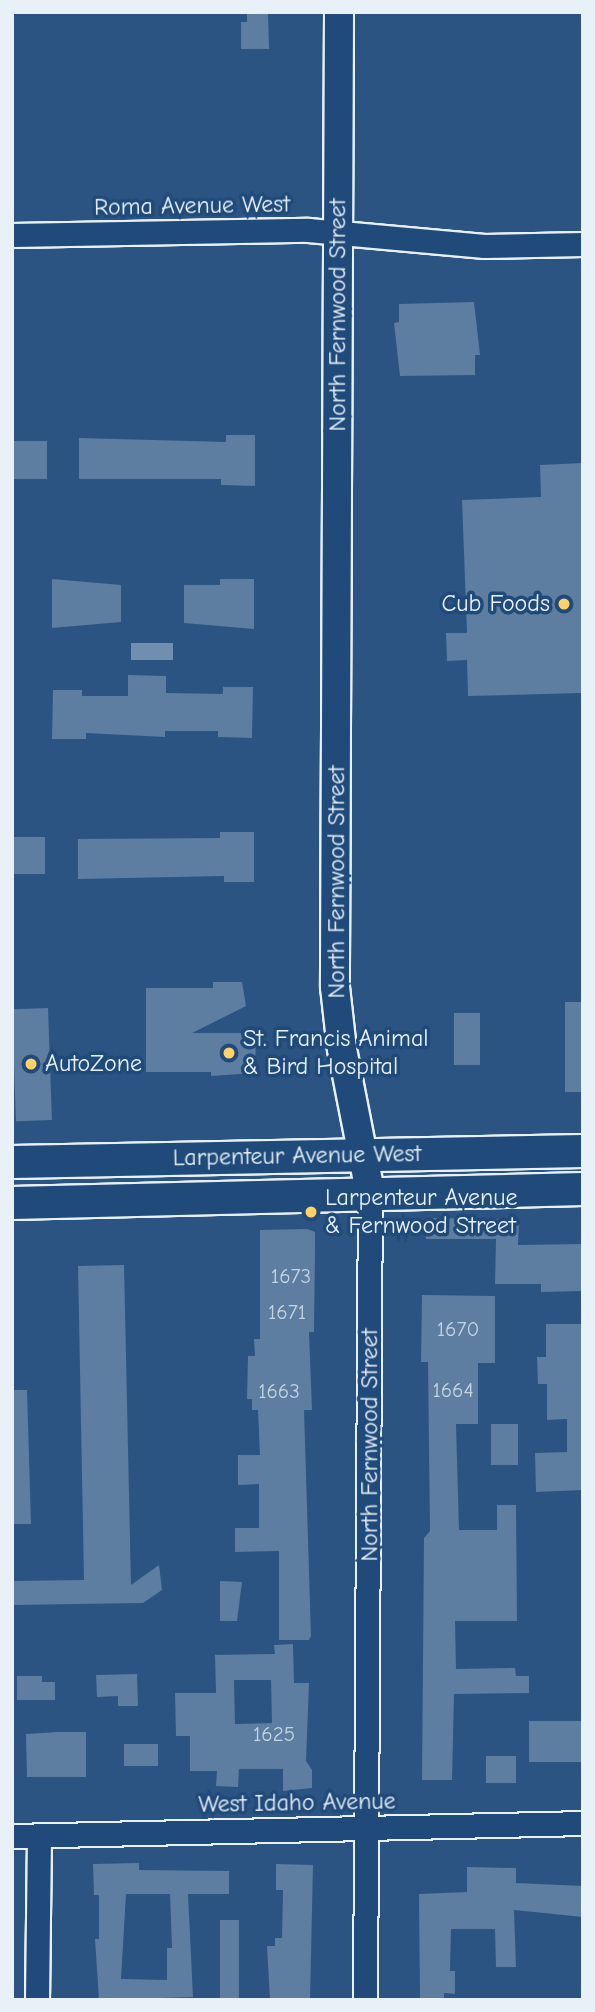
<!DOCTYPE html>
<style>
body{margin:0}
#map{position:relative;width:595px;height:2012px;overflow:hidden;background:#2b5482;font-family:"Comic Neue",sans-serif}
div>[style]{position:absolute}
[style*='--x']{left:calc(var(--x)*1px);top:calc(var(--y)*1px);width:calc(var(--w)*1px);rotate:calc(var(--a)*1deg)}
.water>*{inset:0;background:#708ead;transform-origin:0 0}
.building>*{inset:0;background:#5d7da1;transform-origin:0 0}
.roads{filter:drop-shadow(2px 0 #e8f1f8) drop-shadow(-2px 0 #e8f1f8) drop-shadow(0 2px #e8f1f8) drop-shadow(0 -2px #e8f1f8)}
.minor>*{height:23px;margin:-11.5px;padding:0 11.5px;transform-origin:11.5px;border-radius:11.5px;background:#1f4a7a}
.tertiary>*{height:28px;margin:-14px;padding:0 14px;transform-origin:14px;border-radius:14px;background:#1f4a7a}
.secondary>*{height:32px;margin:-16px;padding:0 16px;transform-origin:16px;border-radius:16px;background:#1f4a7a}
.dots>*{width:19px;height:19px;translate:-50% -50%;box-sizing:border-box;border:4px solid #1f4a7a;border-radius:50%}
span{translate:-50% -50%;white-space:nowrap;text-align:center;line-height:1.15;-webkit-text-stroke:7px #1f4a7a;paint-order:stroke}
.number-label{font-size:21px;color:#c5d4e2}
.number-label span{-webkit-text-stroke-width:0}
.street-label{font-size:24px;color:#e8f1f8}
.poi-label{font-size:24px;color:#e8f1f8}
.right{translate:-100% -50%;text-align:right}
.left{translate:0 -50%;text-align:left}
.frame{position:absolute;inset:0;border:14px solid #e8f1f8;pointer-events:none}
</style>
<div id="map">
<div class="water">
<div style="left:131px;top:643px;width:42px;height:17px"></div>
</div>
<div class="building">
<div style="clip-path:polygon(247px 12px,268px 12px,269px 49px,241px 49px,241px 22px,247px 22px)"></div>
<div style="clip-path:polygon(474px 302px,480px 355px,475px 355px,475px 375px,400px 376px,394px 323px,399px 322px,399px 304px)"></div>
<div style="clip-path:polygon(226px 435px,255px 435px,255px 486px,221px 485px,221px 479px,79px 479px,79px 438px,226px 442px)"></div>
<div style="left:12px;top:441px;width:35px;height:38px"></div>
<div style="clip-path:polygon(583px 463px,583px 693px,468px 696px,467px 660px,447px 661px,446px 633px,467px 633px,462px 500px,541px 497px,540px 465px)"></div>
<div style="clip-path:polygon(52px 579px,121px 585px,121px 622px,52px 628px)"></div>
<div style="clip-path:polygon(220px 579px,254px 579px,254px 629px,184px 623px,184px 585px,220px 585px)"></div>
<div style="clip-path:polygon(128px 675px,166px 676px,166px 693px,223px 694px,223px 687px,253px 687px,252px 738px,218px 737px,218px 731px,165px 731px,165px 737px,86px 733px,86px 739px,52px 739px,53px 690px,82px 690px,82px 696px,128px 696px)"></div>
<div style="clip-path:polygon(220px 832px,254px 832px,254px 882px,224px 882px,224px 876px,78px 879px,78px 839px,220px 838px)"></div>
<div style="left:12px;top:837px;width:33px;height:37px"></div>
<div style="clip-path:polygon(213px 982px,242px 982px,246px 1006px,192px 1033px,256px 1033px,255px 1073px,211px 1076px,211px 1072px,146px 1072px,146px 988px,213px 988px)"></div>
<div style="left:565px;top:1002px;width:18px;height:90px"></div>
<div style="left:48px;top:1008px;width:112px;height:36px;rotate:88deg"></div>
<div style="left:454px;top:1013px;width:26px;height:52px"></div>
<div style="clip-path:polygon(426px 1218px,519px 1219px,518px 1245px,583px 1244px,583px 1291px,541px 1292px,541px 1284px,495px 1284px,496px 1239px,426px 1239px)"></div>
<div style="clip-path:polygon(307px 1229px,315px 1232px,315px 1252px,314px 1332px,309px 1332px,312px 1410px,304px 1410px,311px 1636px,309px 1640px,279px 1640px,279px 1551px,235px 1552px,235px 1528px,259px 1528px,259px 1484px,238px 1485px,238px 1455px,260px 1455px,258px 1410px,252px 1410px,252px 1399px,247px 1399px,248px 1356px,255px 1356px,254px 1339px,260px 1339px,260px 1230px)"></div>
<div style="clip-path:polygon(124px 1265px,131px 1585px,159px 1565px,162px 1590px,143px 1603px,12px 1605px,12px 1581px,84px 1580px,78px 1266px)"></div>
<div style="clip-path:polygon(422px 1295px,495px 1296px,495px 1363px,478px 1363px,478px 1424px,456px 1424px,459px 1530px,497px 1530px,497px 1505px,516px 1505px,517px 1621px,455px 1621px,456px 1669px,515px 1668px,516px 1676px,529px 1676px,529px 1693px,454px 1694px,452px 1780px,422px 1780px,424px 1538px,430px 1531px,428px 1362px,421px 1362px)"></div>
<div style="clip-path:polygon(546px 1324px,583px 1324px,583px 1490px,536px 1492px,535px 1453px,567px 1452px,567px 1419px,547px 1420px,547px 1384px,538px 1384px,537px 1357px,546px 1357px)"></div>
<div style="clip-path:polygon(12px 1390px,27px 1390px,31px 1524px,12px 1524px)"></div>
<div style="left:491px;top:1424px;width:27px;height:41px"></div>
<div style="clip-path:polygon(220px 1581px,242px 1582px,237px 1621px,220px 1621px)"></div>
<div style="clip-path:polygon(evenodd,293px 1644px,294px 1683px,309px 1683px,306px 1761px,312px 1770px,312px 1788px,283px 1791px,283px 1769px,239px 1769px,238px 1787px,216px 1786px,217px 1771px,190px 1771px,190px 1736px,176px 1736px,175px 1693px,216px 1693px,215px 1655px,275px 1654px,274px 1645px,293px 1644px,234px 1680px,271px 1680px,272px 1723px,235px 1724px,234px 1680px)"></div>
<div style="clip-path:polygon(137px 1674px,138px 1706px,118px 1706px,118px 1696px,97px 1697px,96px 1675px)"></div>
<div style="clip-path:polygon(17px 1676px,42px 1676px,42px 1682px,55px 1682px,55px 1700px,17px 1700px)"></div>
<div style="left:583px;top:1721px;width:41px;height:54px;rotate:90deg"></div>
<div style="clip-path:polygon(58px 1732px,86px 1732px,86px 1777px,27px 1777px,26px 1734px)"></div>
<div style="left:158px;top:1744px;width:22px;height:34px;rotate:90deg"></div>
<div style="left:486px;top:1756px;width:30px;height:27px"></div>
<div style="clip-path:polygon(evenodd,139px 1863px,139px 1870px,229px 1871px,229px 1894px,188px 1894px,193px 1997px,99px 2000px,95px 1939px,99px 1939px,99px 1895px,94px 1895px,93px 1864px,139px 1863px,126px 1894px,170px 1894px,172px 1948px,167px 1948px,167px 1980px,121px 1979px,126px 1894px)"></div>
<div style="clip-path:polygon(276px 1864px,313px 1865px,310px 2000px,270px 2000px,267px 1946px,275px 1946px,275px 1938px,282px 1938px,283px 1890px,276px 1890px)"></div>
<div style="clip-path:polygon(467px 1867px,516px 1868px,516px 1883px,583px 1886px,583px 1917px,514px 1910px,516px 1967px,496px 1967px,495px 1929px,451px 1929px,450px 1971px,455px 1971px,455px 1994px,444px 1993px,444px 2000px,420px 2000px,419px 1894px,467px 1892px)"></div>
<div style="left:220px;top:1920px;width:19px;height:80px"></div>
</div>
<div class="roads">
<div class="minor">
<div style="--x:12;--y:235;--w:296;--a:-1"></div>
<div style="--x:308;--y:230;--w:177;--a:5.2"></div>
<div style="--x:484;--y:246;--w:99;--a:-1.2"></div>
<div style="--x:12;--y:1836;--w:571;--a:-1.3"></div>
<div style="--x:37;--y:2000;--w:164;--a:-89.3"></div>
<div style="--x:365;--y:2000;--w:808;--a:-89.65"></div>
</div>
<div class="tertiary">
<div style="--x:339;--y:12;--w:975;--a:90.24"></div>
<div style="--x:335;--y:987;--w:62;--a:83.6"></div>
<div style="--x:342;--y:1049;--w:146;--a:78.9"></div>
</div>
<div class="secondary">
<div style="--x:12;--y:1162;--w:571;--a:-1.1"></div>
<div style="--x:12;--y:1203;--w:571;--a:-1.4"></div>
</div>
</div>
<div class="dots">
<div style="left:564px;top:604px;background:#ffd166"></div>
<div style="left:229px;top:1053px;background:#ffd166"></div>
<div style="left:31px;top:1064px;background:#ffd166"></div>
<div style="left:311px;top:1212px;background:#ffd166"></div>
</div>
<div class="number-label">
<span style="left:291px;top:1276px">1673</span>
<span style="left:287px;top:1312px">1671</span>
<span style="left:458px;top:1329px">1670</span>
<span style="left:453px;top:1390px">1664</span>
<span style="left:279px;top:1391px">1663</span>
<span style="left:274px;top:1734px">1625</span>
</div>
<div class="street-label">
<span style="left:192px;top:206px;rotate:-1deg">Roma Avenue West</span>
<span style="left:338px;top:315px;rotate:-90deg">North Fernwood Street</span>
<span style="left:337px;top:882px;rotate:-90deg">North Fernwood Street</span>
<span style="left:297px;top:1156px;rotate:-1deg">Larpenteur Avenue West</span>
<span style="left:370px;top:1445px;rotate:-90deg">North Fernwood Street</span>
<span style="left:297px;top:1803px;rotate:-1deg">West Idaho Avenue</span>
</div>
<div class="poi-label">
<span class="right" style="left:550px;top:604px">Cub Foods</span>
<span class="left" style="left:243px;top:1053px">St. Francis Animal<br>&amp; Bird Hospital</span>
<span class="left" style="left:45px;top:1064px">AutoZone</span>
<span class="left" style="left:325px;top:1212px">Larpenteur Avenue<br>&amp; Fernwood Street</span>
</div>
<div class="frame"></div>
</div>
